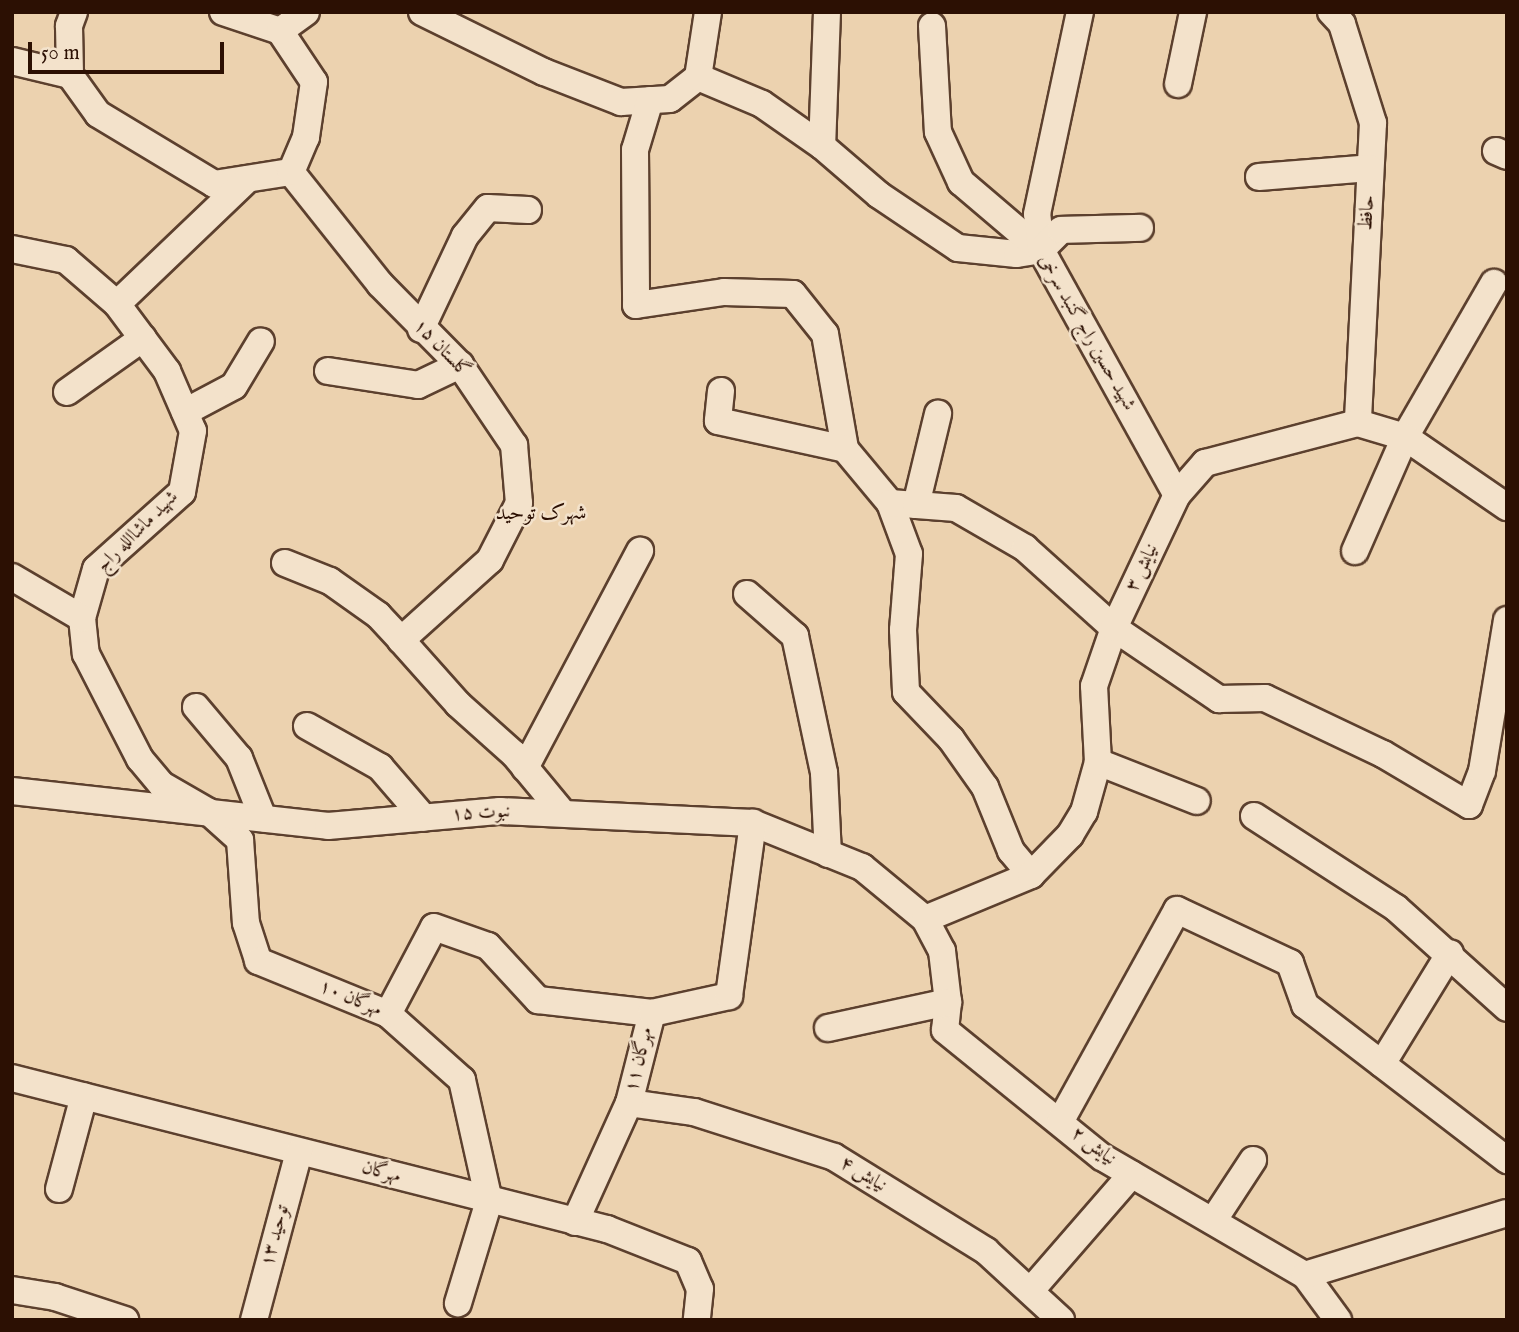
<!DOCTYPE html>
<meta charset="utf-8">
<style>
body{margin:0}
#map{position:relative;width:1519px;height:1332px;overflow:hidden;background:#ecd2af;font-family:"IM FELL English",Amiri,serif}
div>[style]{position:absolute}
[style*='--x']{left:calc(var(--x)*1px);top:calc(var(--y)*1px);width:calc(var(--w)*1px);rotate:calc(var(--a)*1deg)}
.roads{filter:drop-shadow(2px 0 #5c402e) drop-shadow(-2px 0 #5c402e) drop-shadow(0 2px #5c402e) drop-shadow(0 -2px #5c402e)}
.minor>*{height:26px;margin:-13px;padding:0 13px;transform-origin:13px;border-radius:13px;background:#f3e2cb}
span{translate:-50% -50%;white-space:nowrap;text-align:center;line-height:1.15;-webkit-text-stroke:5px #f3e2cb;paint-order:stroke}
.street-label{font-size:19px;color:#2c1003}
.neighbourhood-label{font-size:21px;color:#2c1003}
.frame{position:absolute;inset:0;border:14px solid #2c1003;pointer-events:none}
.scale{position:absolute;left:28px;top:42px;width:196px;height:32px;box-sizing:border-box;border:4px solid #2c1003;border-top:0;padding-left:9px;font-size:21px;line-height:24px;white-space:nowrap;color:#2c1003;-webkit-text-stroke:5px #f3e2cb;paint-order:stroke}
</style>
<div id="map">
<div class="roads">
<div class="minor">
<div style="--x:74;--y:12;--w:15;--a:110"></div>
<div style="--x:69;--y:26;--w:49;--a:88.8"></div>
<div style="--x:70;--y:75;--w:48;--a:54.3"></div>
<div style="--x:98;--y:114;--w:135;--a:31.1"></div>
<div style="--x:214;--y:184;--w:78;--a:-8.9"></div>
<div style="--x:291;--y:172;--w:143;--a:51.5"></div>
<div style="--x:380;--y:284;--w:114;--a:45.4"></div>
<div style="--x:460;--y:365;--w:97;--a:56"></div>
<div style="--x:514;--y:445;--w:58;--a:85.1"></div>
<div style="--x:519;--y:503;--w:64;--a:117"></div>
<div style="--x:490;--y:560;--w:120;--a:138"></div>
<div style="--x:401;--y:640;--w:86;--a:48.3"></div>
<div style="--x:458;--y:704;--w:75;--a:41.8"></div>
<div style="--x:514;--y:754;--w:75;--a:50.4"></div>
<div style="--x:223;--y:12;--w:60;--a:18.4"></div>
<div style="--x:280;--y:31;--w:61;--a:56.3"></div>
<div style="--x:314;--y:82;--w:56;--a:98.3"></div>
<div style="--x:306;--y:137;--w:38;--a:113"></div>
<div style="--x:422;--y:12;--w:136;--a:26.2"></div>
<div style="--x:544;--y:72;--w:83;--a:21.3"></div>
<div style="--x:621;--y:102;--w:49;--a:-3.5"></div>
<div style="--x:670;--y:99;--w:36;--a:-38"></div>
<div style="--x:708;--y:12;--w:66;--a:98.7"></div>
<div style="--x:698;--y:77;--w:69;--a:22.9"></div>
<div style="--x:762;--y:104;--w:73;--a:35"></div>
<div style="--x:827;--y:12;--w:134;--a:92.1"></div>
<div style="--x:822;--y:146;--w:75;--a:40.7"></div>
<div style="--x:879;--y:195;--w:95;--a:33.9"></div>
<div style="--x:958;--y:248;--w:59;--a:5.8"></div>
<div style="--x:1017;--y:254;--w:24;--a:-9"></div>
<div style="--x:1041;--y:250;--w:280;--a:61"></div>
<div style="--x:1331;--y:12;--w:16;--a:47"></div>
<div style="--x:1342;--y:24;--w:104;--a:72.6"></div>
<div style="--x:1373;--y:123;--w:300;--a:92.9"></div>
<div style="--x:932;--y:26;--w:106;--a:86.8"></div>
<div style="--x:938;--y:132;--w:55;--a:65.3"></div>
<div style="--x:961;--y:182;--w:105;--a:40.4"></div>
<div style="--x:280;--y:31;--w:32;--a:-36"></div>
<div style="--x:12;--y:61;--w:60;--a:13.6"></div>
<div style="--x:1178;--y:84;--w:74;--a:-78.2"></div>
<div style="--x:650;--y:100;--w:52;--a:106.7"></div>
<div style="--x:635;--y:150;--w:155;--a:89.6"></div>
<div style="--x:636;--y:305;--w:89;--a:-8.4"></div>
<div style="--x:724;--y:292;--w:69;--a:1.7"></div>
<div style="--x:793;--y:294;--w:51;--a:51.3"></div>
<div style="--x:825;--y:334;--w:117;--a:80.1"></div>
<div style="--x:845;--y:449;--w:70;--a:50.2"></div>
<div style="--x:890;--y:503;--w:54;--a:69.6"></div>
<div style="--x:909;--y:554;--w:76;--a:94.5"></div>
<div style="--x:903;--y:630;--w:62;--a:87.2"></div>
<div style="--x:906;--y:692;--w:65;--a:46.2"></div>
<div style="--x:951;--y:739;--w:59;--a:54.7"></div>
<div style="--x:985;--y:787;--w:69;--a:67.9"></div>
<div style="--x:1011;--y:851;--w:31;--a:50"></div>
<div style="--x:1496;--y:151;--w:12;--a:24"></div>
<div style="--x:1259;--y:177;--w:111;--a:-4.6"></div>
<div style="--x:12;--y:249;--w:55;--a:11.5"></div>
<div style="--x:66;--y:260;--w:67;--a:40.8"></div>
<div style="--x:117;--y:304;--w:84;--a:53.3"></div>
<div style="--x:167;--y:371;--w:65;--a:66.6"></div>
<div style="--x:193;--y:431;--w:62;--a:100.2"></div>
<div style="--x:182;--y:492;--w:115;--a:138.2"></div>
<div style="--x:96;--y:569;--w:51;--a:105.9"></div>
<div style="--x:82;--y:618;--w:36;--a:84"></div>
<div style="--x:86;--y:654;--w:118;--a:62.8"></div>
<div style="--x:140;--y:759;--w:34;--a:50"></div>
<div style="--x:162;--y:785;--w:54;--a:29.9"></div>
<div style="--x:209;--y:812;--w:42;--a:42.1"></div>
<div style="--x:240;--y:840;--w:83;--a:85.9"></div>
<div style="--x:246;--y:923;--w:40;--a:72"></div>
<div style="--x:258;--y:961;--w:140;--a:22.2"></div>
<div style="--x:388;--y:1014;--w:99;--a:41.7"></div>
<div style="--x:462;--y:1080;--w:124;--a:77.4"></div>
<div style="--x:489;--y:1201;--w:107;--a:106.9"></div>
<div style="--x:1041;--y:250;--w:36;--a:-96"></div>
<div style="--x:1037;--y:214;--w:207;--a:-78"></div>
<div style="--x:1041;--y:250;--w:28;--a:-45"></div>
<div style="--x:1061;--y:230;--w:79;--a:-1.5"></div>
<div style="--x:117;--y:304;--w:181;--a:-43.7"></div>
<div style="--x:421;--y:329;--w:103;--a:-64.7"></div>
<div style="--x:465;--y:236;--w:36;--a:-51"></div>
<div style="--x:488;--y:208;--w:40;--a:2.9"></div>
<div style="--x:328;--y:371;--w:91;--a:8.8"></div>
<div style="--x:418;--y:385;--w:47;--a:-25.5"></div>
<div style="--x:721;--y:391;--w:30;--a:96"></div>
<div style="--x:718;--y:421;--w:130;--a:12.4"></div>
<div style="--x:67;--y:392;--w:93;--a:-35.4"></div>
<div style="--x:185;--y:412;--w:55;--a:-28"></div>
<div style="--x:234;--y:386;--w:52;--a:-59"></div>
<div style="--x:890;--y:503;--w:66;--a:4.3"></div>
<div style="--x:956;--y:508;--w:80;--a:30.1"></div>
<div style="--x:1025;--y:548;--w:120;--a:42"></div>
<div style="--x:1114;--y:628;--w:127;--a:34.1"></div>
<div style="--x:1219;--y:699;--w:46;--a:-1.2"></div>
<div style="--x:1265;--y:698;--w:131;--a:25.4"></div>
<div style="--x:1383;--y:754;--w:100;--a:30.7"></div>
<div style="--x:1469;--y:805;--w:36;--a:-69"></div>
<div style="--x:1482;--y:771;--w:153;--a:-80.6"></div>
<div style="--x:916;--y:505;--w:94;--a:-76.4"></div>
<div style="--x:1355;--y:551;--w:124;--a:-66.3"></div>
<div style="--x:1405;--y:437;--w:178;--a:-60"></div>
<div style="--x:285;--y:563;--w:48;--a:21.8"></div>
<div style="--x:330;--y:581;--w:59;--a:35.3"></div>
<div style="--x:378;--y:615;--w:34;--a:47"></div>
<div style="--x:12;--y:577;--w:81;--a:30.4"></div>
<div style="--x:747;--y:594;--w:64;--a:41.2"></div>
<div style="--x:795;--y:636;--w:140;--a:78"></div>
<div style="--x:824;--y:773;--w:81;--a:87.2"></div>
<div style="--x:196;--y:707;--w:67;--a:49.9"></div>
<div style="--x:239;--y:758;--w:65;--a:68.2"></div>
<div style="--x:307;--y:726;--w:84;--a:29.3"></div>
<div style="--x:380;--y:767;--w:67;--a:49.2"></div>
<div style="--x:1098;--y:762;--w:106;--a:21.5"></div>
<div style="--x:525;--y:768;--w:246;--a:-62.1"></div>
<div style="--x:12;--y:791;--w:318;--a:6.3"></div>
<div style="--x:328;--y:826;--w:173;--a:-5"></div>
<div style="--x:500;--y:811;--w:253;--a:2.7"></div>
<div style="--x:753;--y:823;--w:118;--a:22"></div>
<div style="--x:862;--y:867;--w:82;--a:39.5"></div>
<div style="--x:925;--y:919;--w:36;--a:62"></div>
<div style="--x:942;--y:951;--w:51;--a:83.3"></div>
<div style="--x:948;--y:1002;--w:28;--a:96"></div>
<div style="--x:945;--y:1030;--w:202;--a:39"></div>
<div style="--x:1102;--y:1157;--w:235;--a:30.2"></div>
<div style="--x:1305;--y:1275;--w:56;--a:53.7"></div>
<div style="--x:1254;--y:816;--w:169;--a:32.9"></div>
<div style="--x:1396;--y:908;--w:149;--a:42"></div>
<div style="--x:925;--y:919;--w:115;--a:-22.5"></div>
<div style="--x:1031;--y:875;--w:56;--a:-45.7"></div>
<div style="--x:1070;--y:835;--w:27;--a:-59"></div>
<div style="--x:1084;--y:812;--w:52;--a:-74.4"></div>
<div style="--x:1098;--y:762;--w:76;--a:-93"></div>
<div style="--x:1094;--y:686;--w:61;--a:-71"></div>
<div style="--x:1114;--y:628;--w:147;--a:-64.7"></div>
<div style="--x:1177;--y:495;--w:43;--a:-48.8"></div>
<div style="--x:1205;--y:463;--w:158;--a:-14.7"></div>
<div style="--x:1358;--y:423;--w:49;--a:16.6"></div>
<div style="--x:1405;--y:437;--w:124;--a:34.5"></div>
<div style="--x:388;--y:1014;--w:98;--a:-62.1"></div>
<div style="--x:434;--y:927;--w:57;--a:19.4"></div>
<div style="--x:488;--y:946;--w:74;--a:47.2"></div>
<div style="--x:538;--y:1000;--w:115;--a:6.5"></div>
<div style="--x:828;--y:1028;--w:123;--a:-12.2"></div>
<div style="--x:1382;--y:1064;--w:130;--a:-58.5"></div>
<div style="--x:12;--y:1078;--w:614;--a:14.24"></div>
<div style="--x:607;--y:1229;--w:87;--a:21.6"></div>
<div style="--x:688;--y:1261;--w:30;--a:67"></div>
<div style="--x:700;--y:1289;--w:31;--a:96"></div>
<div style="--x:629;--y:1103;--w:66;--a:7.9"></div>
<div style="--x:694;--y:1112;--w:147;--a:17.8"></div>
<div style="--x:834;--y:1157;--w:179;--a:31.7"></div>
<div style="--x:986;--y:1251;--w:102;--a:42.6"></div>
<div style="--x:1060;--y:1122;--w:242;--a:-61.1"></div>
<div style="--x:1177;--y:910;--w:125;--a:25.1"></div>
<div style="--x:1290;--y:963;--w:45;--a:70.3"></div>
<div style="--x:1305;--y:1005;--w:255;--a:37.5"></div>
<div style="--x:59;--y:1189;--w:96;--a:-75"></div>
<div style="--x:1213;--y:1221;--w:73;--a:-56.7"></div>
<div style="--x:575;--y:1222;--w:131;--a:-65.6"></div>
<div style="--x:629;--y:1103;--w:93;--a:-75.7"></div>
<div style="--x:652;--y:1013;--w:79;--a:-12.4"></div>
<div style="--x:729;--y:996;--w:175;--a:-82.1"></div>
<div style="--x:1305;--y:1275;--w:211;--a:-17.1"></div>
<div style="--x:1032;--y:1289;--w:152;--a:-49"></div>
<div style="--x:12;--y:1290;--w:44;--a:9.2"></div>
<div style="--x:55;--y:1297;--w:74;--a:18.2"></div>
<div style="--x:254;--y:1320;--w:174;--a:-75"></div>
</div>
</div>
<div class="street-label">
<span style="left:1368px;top:213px;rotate:-87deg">حافظ</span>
<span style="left:1086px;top:333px;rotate:60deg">شهید حسین راج گنبد سرخی</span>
<span style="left:441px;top:349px;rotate:46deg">گلستان ۱۵</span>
<span style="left:138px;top:532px;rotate:-45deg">شهید ماشاالله راج</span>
<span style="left:1143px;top:568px;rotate:-65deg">نیایش ۳</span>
<span style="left:481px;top:814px;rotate:-3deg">نبوت ۱۵</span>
<span style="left:350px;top:999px;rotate:23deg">مهرگان ۱۰</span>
<span style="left:640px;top:1060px;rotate:-76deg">مهرگان ۱۱</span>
<span style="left:1093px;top:1147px;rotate:37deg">نیایش ۲</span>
<span style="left:381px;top:1173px;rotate:15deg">مهرگان</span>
<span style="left:863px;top:1175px;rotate:32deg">نیایش ۴</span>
<span style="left:276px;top:1236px;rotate:-75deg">توحید ۱۳</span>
</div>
<div class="neighbourhood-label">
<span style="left:541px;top:514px">شهرک توحید</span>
</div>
<div class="frame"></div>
<div class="scale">50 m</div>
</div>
